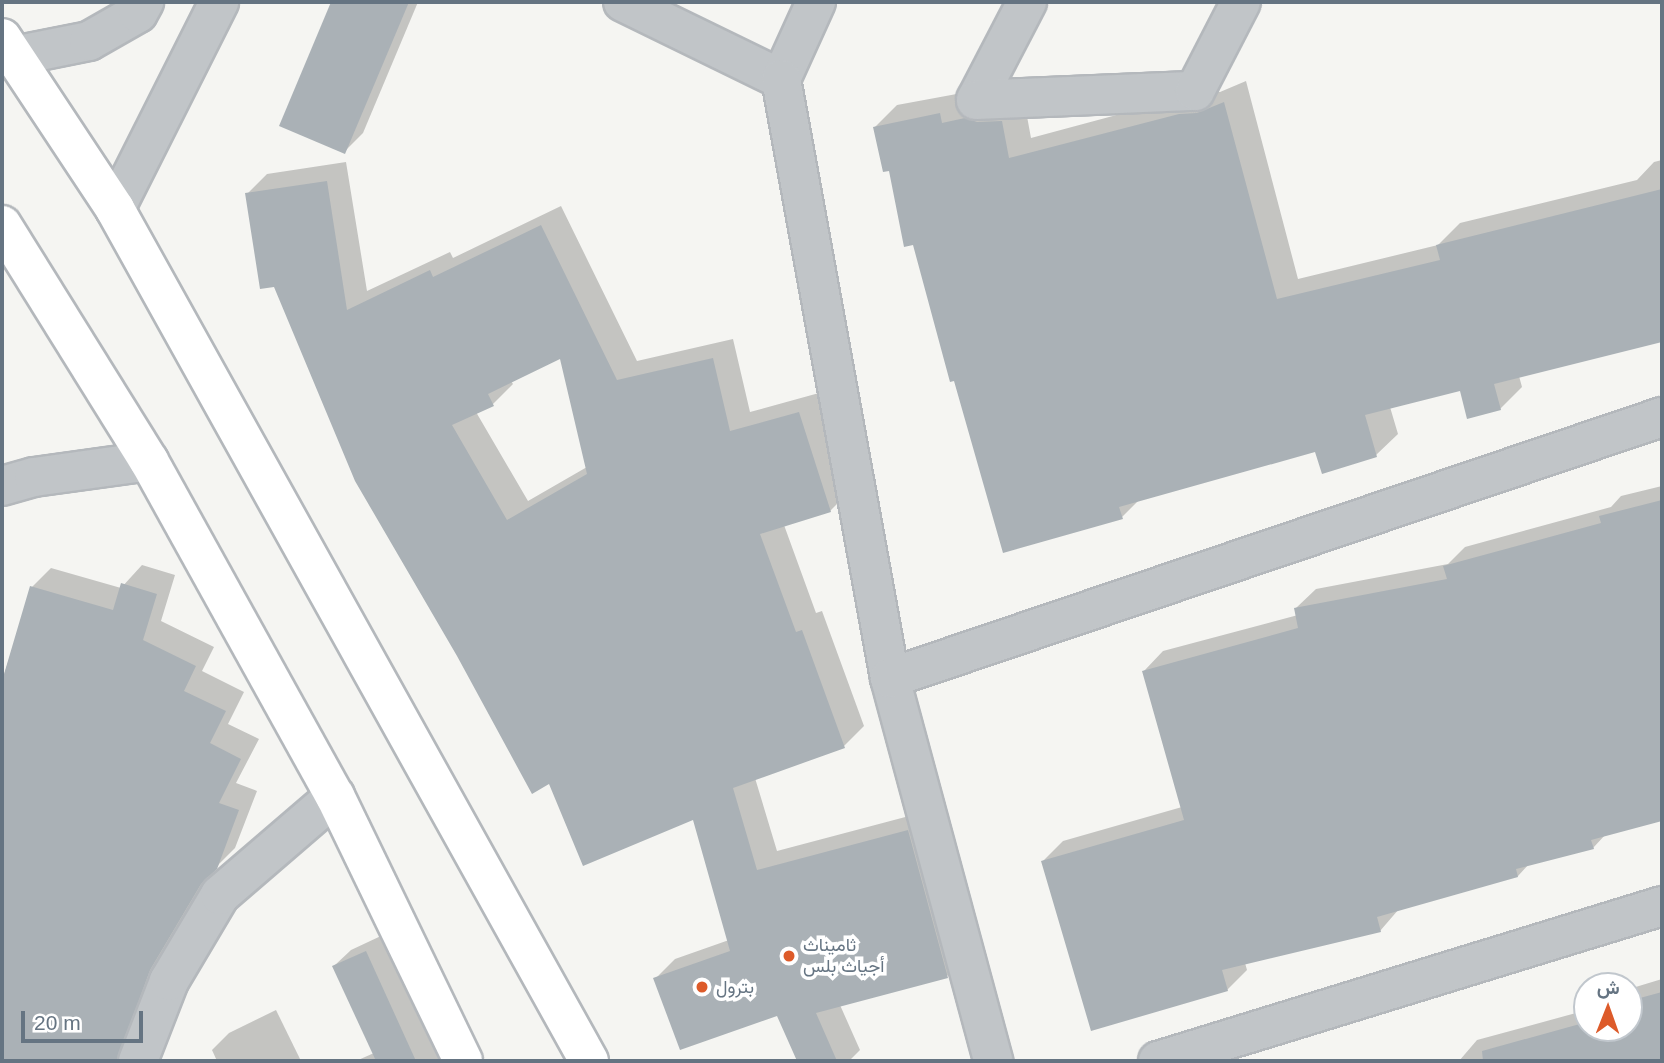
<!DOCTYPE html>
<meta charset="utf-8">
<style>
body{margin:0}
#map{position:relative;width:1664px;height:1063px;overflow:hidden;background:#f5f5f2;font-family:Arial,Vazirmatn,sans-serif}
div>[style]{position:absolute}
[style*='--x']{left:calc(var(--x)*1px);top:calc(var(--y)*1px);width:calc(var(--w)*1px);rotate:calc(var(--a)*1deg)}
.shadow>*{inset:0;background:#0003}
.building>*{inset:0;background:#aab1b6}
.roads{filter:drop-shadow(2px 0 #b4b8bc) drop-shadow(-2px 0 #b4b8bc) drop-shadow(0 2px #b4b8bc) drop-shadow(0 -2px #b4b8bc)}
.minor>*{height:38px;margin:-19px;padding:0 19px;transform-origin:19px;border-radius:19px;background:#c1c5c8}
.major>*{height:38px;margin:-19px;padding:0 19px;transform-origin:19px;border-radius:19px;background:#fff}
.dots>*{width:19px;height:19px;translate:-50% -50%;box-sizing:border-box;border:4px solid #fff;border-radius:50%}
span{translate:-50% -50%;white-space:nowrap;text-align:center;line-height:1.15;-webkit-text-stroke:7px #fff;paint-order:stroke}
.poi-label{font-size:18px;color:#657482}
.left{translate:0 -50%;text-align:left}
.frame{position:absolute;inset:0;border:4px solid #657482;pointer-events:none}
.north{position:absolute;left:1573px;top:972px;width:70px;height:70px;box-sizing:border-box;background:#fff;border:2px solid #c1c7cd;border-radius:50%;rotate:1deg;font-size:19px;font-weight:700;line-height:28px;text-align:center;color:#657482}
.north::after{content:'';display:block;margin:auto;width:24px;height:32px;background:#dd5b2a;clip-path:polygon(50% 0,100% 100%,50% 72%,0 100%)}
.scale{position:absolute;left:21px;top:1011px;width:122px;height:32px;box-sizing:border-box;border:4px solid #657482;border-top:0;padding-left:9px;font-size:21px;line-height:24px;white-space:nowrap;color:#657482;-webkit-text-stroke:5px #fff;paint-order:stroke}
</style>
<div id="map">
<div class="shadow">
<div style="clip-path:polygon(333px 2px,418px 2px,363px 133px,344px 152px,281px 125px)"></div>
<div style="clip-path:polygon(1246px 81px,1298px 279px,1438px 245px,1460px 223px,1637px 180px,1654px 162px,1662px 160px,1662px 335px,1519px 376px,1522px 387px,1500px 409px,1461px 389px,1390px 407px,1398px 434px,1376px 455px,1316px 450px,1140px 499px,1122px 517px,914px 243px,875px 127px,897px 105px,962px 93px,1024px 100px,1031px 138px,1202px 92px,1220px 92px)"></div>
<div style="clip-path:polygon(evenodd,346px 162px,367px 291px,450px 252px,453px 258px,561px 206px,637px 361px,733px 339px,750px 412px,819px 393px,850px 491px,830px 511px,784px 525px,816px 613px,822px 611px,864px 726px,844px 746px,755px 778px,777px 851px,928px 811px,967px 956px,947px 976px,840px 1005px,860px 1050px,849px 1061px,799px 1061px,778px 1013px,655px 979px,675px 959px,729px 940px,694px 818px,550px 782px,275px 285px,247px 194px,267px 174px,346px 162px,561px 356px,587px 467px,528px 501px,476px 412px,493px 404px,513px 384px,511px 381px,561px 356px)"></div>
<div style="clip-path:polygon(1662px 486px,1661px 819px,1606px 834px,1593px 848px,1529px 864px,1518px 876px,1399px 909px,1380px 931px,1245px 963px,1247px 970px,1227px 990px,1043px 861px,1063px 841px,1182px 807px,1144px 671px,1163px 651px,1298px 615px,1296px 608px,1316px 589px,1448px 564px,1465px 547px,1611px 507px,1621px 496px)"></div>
<div style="clip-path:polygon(142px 565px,175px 575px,161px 621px,214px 647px,202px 671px,244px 692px,228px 724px,259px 739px,236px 783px,257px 791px,235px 848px,219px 864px,167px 952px,137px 1061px,2px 1061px,2px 681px,32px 587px,51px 568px,121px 588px)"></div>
<div style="clip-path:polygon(383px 935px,441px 1061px,356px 1061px,374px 1053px,334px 966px,351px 950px)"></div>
<div style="clip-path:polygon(1662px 979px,1662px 1061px,1459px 1061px,1477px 1040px,1587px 1010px,1587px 1028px,1629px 1028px,1629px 989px)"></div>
<div style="clip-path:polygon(276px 1010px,301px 1061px,217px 1061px,212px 1050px,229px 1033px)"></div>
</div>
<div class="building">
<div style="clip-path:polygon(331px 2px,409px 2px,345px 154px,279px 126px)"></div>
<div style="clip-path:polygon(1224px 102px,1277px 299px,1440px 260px,1436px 245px,1662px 189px,1662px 342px,1494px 384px,1501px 410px,1467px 419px,1460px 391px,1365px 415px,1377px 457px,1322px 474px,1315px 452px,1119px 507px,1123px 519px,1003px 553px,954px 381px,950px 382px,913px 245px,904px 247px,889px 171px,883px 172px,873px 127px,940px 113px,942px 123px,965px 118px,977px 122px,1002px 121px,1009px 158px,1179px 114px,1197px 113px)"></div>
<div style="clip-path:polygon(evenodd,327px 181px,347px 310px,430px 270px,433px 277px,541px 225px,617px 380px,713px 358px,730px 431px,799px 412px,831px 512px,760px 534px,796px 632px,802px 630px,845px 748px,733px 788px,757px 870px,908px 830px,948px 978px,816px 1013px,837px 1061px,797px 1061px,777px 1016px,680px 1050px,653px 978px,730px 951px,693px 820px,583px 866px,549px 784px,532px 794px,457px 656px,355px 481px,274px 287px,260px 289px,245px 193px,327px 181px,560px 359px,587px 474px,507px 520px,452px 425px,494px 406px,488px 394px,560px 359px)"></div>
<div style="clip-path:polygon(1662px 500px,1662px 821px,1591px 840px,1594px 849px,1516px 869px,1518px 877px,1377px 917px,1381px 932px,1222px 970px,1228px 991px,1091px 1031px,1041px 861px,1184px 820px,1142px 671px,1298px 628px,1294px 608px,1447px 579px,1443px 566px,1601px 523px,1599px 516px)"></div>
<div style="clip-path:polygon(121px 583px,157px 594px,143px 640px,196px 666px,184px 691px,226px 711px,210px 743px,241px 759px,219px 803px,239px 810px,217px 869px,201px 884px,150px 970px,117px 1061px,2px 1061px,2px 681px,30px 586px,113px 610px)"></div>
<div style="clip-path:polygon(366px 951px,416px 1061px,376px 1061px,332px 966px)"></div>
<div style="clip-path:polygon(1662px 992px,1662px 1061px,1483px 1061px,1482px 1051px,1587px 1022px,1587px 1028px,1629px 1028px,1629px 1001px)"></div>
</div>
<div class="roads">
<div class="minor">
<div style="--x:623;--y:2;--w:176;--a:26"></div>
<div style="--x:816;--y:2;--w:85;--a:114.4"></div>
<div style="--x:781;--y:79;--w:609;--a:79.69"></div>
<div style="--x:890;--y:678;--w:397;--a:74.9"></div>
<div style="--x:1027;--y:2;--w:110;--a:117.5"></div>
<div style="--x:976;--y:100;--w:219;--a:-2.4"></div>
<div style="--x:1195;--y:91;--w:100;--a:-62.7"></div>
<div style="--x:14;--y:56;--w:76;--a:-11.3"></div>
<div style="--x:89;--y:41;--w:56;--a:-29.7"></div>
<div style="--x:138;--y:13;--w:13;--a:-61"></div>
<div style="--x:115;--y:209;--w:232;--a:-63.3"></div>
<div style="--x:2;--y:486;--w:33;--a:-16"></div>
<div style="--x:34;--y:477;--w:116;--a:-7.9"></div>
<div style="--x:890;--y:678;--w:815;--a:-18.68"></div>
<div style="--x:138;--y:1061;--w:86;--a:-68.8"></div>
<div style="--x:169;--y:981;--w:100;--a:-59.3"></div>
<div style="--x:220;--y:895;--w:152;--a:-40.7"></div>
<div style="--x:1158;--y:1061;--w:527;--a:-17.09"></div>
</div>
<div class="major">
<div style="--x:2;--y:38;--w:205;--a:56.5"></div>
<div style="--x:115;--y:209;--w:975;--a:60.91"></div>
<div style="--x:2;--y:225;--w:278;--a:58.1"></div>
<div style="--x:149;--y:461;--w:383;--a:61"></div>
<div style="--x:335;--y:796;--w:294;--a:64.2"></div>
</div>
</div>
<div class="dots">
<div style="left:789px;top:956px;background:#dd5b2a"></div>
<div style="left:702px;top:987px;background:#dd5b2a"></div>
</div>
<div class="poi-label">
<span class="left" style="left:803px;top:956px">ثاميناث<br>أجياث بلس</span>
<span class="left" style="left:716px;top:987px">بترول</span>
</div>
<div class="frame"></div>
<div class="north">ش</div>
<div class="scale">20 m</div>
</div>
